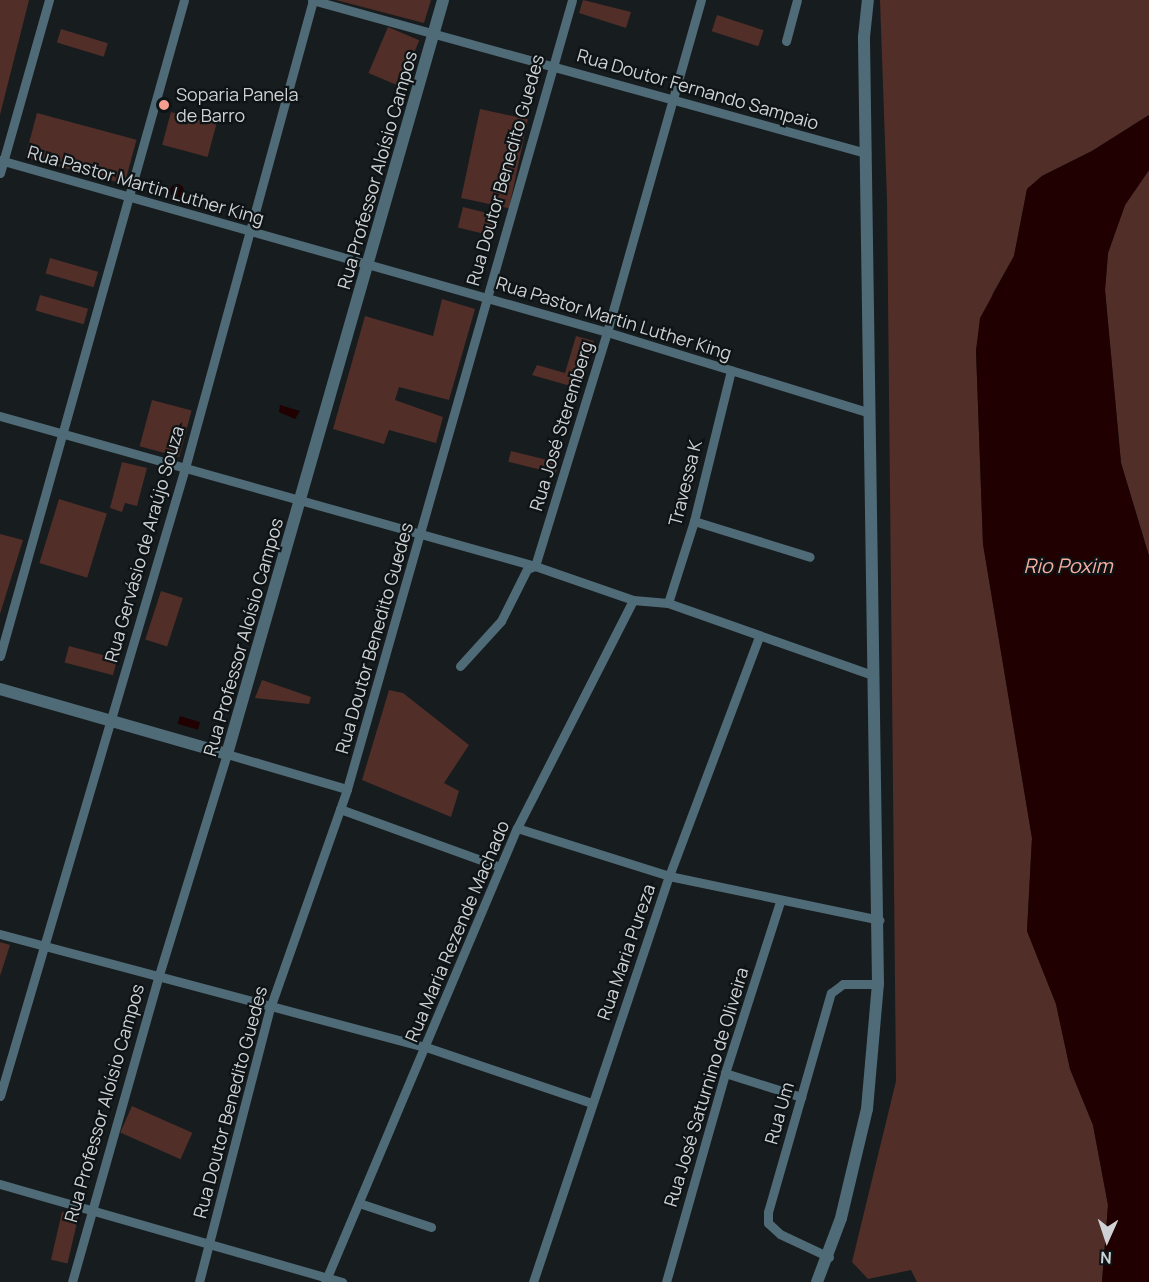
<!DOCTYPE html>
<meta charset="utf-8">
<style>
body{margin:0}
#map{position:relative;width:1149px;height:1282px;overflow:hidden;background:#171c1e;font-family:Manrope,sans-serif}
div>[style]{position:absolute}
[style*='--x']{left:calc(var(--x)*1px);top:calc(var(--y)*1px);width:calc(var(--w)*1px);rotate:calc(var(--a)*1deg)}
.green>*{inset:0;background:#512e28;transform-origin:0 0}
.water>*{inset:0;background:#200000;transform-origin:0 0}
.round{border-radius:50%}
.minor>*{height:9px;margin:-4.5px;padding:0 4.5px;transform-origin:4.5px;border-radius:4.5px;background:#4f6b77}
.tertiary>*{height:12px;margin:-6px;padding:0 6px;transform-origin:6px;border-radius:6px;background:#4f6b77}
.dots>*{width:16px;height:16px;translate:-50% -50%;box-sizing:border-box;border:3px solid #0e1315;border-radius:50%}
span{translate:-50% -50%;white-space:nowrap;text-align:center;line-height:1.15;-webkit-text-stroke:4.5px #0e1315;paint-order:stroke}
.street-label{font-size:18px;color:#cfd2d4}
.poi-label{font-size:18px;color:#cfd2d4}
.left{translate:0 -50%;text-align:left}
.water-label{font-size:20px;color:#faaea2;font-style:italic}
.north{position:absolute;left:1077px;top:1210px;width:60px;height:60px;-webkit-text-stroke:4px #0e1315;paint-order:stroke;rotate:183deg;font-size:16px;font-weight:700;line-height:24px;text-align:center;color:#cfd2d4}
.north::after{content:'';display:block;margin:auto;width:21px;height:27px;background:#cfd2d4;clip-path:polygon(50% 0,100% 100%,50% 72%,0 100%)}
</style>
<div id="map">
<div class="green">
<div style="clip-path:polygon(0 0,29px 0,0 115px)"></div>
<div style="clip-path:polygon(336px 0,431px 0,424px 23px)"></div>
<div style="clip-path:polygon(583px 0,631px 12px,626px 28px,579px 13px)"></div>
<div style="clip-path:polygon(880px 0,1149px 0,1149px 115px,1092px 151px,1042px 176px,1027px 189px,1014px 256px,993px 293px,976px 350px,983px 544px,1032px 838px,1027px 931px,1056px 1004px,1070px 1069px,1093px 1125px,1108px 1205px,1102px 1282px,917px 1282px,911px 1270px,868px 1279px,852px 1262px,896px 1081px,887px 200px)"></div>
<div style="left:717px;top:15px;width:49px;height:17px;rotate:18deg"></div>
<div style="left:388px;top:27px;width:34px;height:50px;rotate:23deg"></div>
<div style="left:61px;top:29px;width:49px;height:14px;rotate:17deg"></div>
<div style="left:480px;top:109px;width:49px;height:91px;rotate:12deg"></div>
<div style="left:171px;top:112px;width:47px;height:34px;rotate:15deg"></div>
<div style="left:37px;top:113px;width:103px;height:46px;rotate:15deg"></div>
<div style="clip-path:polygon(1149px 170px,1149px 556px,1121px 463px,1105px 290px,1108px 253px,1125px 205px)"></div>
<div style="left:463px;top:207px;width:36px;height:21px;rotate:14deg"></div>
<div style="left:50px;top:258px;width:50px;height:16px;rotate:16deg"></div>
<div style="left:40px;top:295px;width:50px;height:16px;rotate:16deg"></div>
<div style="clip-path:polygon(442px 299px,475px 309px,449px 400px,399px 387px,395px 400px,443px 417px,436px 443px,389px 430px,384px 444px,333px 429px,365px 316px,433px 336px)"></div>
<div style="clip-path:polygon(576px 336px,594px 341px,581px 389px,532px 375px,537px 365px,565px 373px)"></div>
<div style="left:152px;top:400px;width:41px;height:48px;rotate:15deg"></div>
<div style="left:511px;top:451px;width:49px;height:11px;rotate:14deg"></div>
<div style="clip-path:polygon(122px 462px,147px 468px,137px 506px,125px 503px,122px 512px,110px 508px)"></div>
<div style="left:59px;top:499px;width:50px;height:67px;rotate:17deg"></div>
<div style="clip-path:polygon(0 534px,23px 540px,0 614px)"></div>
<div style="left:161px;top:591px;width:23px;height:51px;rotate:18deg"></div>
<div style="left:69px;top:646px;width:50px;height:17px;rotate:15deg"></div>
<div style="clip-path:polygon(262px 680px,311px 697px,309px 704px,255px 698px)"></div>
<div style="clip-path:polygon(389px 690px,403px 693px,469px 745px,444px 783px,459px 791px,451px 817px,362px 780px)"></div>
<div style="clip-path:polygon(0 942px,10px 945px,0 976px)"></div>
<div style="left:132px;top:1106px;width:66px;height:29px;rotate:24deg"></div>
<div style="left:62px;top:1212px;width:17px;height:49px;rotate:13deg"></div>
</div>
<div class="water">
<div style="clip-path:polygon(1149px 115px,1149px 170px,1125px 205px,1108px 253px,1105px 290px,1121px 463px,1149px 556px,1149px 1282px,1102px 1282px,1108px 1205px,1093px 1125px,1070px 1069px,1056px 1004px,1027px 931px,1032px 838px,983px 544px,976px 350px,980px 318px,1014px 256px,1027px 189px,1042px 176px,1092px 151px)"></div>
<div class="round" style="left:170px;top:184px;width:14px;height:14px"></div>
<div style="clip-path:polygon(280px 405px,300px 411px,295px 419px,279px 412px)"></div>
<div style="left:180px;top:716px;width:21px;height:8px;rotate:17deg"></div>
</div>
<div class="minor">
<div style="--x:312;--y:0;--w:575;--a:15.44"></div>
<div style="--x:786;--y:41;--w:42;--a:-75"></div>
<div style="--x:0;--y:160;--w:631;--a:15.82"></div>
<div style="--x:607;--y:332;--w:275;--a:17.1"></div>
<div style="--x:0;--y:173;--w:180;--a:-74.2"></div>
<div style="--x:0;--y:416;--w:556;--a:15.66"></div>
<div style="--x:535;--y:566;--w:104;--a:19.1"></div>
<div style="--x:633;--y:600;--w:35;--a:5"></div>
<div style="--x:668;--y:603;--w:216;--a:19.4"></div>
<div style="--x:694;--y:521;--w:121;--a:17.2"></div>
<div style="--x:668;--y:603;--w:86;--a:-72.4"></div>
<div style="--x:694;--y:521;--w:155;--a:-76.2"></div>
<div style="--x:0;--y:656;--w:681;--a:-74.33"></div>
<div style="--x:460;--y:666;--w:61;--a:-47.7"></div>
<div style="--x:501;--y:621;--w:58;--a:-63.4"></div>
<div style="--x:527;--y:569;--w:9;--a:-21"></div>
<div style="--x:535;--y:566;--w:245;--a:-72.9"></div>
<div style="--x:607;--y:332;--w:345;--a:-74.2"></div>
<div style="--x:340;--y:809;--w:170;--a:19.9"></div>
<div style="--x:517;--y:828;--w:159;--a:17.5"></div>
<div style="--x:669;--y:876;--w:215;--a:11.8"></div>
<div style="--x:0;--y:934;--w:441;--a:14.9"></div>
<div style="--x:426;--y:1047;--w:174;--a:18.7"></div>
<div style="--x:725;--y:1073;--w:80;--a:17.5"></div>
<div style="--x:0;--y:1096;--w:655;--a:-73.59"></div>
<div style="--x:185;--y:468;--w:485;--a:-74.7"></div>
<div style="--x:0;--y:1184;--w:356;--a:16"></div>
<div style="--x:359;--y:1203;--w:76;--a:18.4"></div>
<div style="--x:829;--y:1257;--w:54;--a:-154.9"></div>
<div style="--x:780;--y:1234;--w:16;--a:-137"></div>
<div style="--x:768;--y:1223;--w:11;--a:-90"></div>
<div style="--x:768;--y:1212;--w:228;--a:-74"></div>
<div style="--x:831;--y:993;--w:15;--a:-37"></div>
<div style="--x:843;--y:984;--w:35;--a:0"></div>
<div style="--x:72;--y:1282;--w:316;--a:-74.2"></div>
<div style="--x:158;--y:978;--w:234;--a:-72.9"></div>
<div style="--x:227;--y:754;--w:125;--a:16.3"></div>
<div style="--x:199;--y:1282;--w:283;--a:-75.5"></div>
<div style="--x:270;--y:1008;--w:232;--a:-70.6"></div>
<div style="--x:347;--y:789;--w:820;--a:-74.08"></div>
<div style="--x:325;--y:1282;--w:493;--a:-67.1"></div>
<div style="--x:517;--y:828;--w:256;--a:-63"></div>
<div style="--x:533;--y:1282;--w:428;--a:-71.5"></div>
<div style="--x:669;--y:876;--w:255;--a:-69.4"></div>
<div style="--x:666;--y:1282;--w:217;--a:-74.2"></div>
<div style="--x:725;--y:1073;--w:180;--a:-72.2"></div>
</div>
<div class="tertiary">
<div style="--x:0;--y:689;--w:236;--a:16"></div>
<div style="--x:227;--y:754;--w:784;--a:-74.01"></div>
<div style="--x:817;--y:1282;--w:68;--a:-69.4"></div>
<div style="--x:841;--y:1218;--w:112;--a:-76.6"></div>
<div style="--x:867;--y:1109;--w:125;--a:-85"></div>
<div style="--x:878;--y:984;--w:947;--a:-90.85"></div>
<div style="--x:864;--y:37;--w:37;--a:-84"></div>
</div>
<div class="dots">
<div style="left:164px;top:105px;background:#f59d8f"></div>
</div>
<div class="street-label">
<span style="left:698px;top:89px;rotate:16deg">Rua Doutor Fernando Sampaio</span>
<span style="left:377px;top:170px;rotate:-74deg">Rua Professor Aloísio Campos</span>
<span style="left:505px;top:170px;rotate:-74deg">Rua Doutor Benedito Guedes</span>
<span style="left:146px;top:185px;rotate:16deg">Rua Pastor Martin Luther King</span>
<span style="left:614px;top:318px;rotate:17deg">Rua Pastor Martin Luther King</span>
<span style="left:561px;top:426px;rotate:-73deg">Rua José Steremberg</span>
<span style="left:685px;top:483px;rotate:-76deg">Travessa K</span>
<span style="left:144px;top:544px;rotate:-74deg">Rua Gervásio de Araújo Souza</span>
<span style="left:243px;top:637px;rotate:-74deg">Rua Professor Aloísio Campos</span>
<span style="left:374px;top:638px;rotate:-74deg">Rua Doutor Benedito Guedes</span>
<span style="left:457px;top:931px;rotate:-67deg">Rua Maria Rezende Machado</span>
<span style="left:626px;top:952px;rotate:-71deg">Rua Maria Pureza</span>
<span style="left:706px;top:1087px;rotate:-73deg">Rua José Saturnino de Oliveira</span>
<span style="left:230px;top:1102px;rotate:-75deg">Rua Doutor Benedito Guedes</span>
<span style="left:104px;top:1103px;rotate:-74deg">Rua Professor Aloísio Campos</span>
<span style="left:779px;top:1113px;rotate:-74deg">Rua Um</span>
</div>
<div class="poi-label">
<span class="left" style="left:176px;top:105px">Soparia Panela<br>de Barro</span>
</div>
<div class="water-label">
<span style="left:1068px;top:565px">Rio Poxim</span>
</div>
<div class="north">N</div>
</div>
